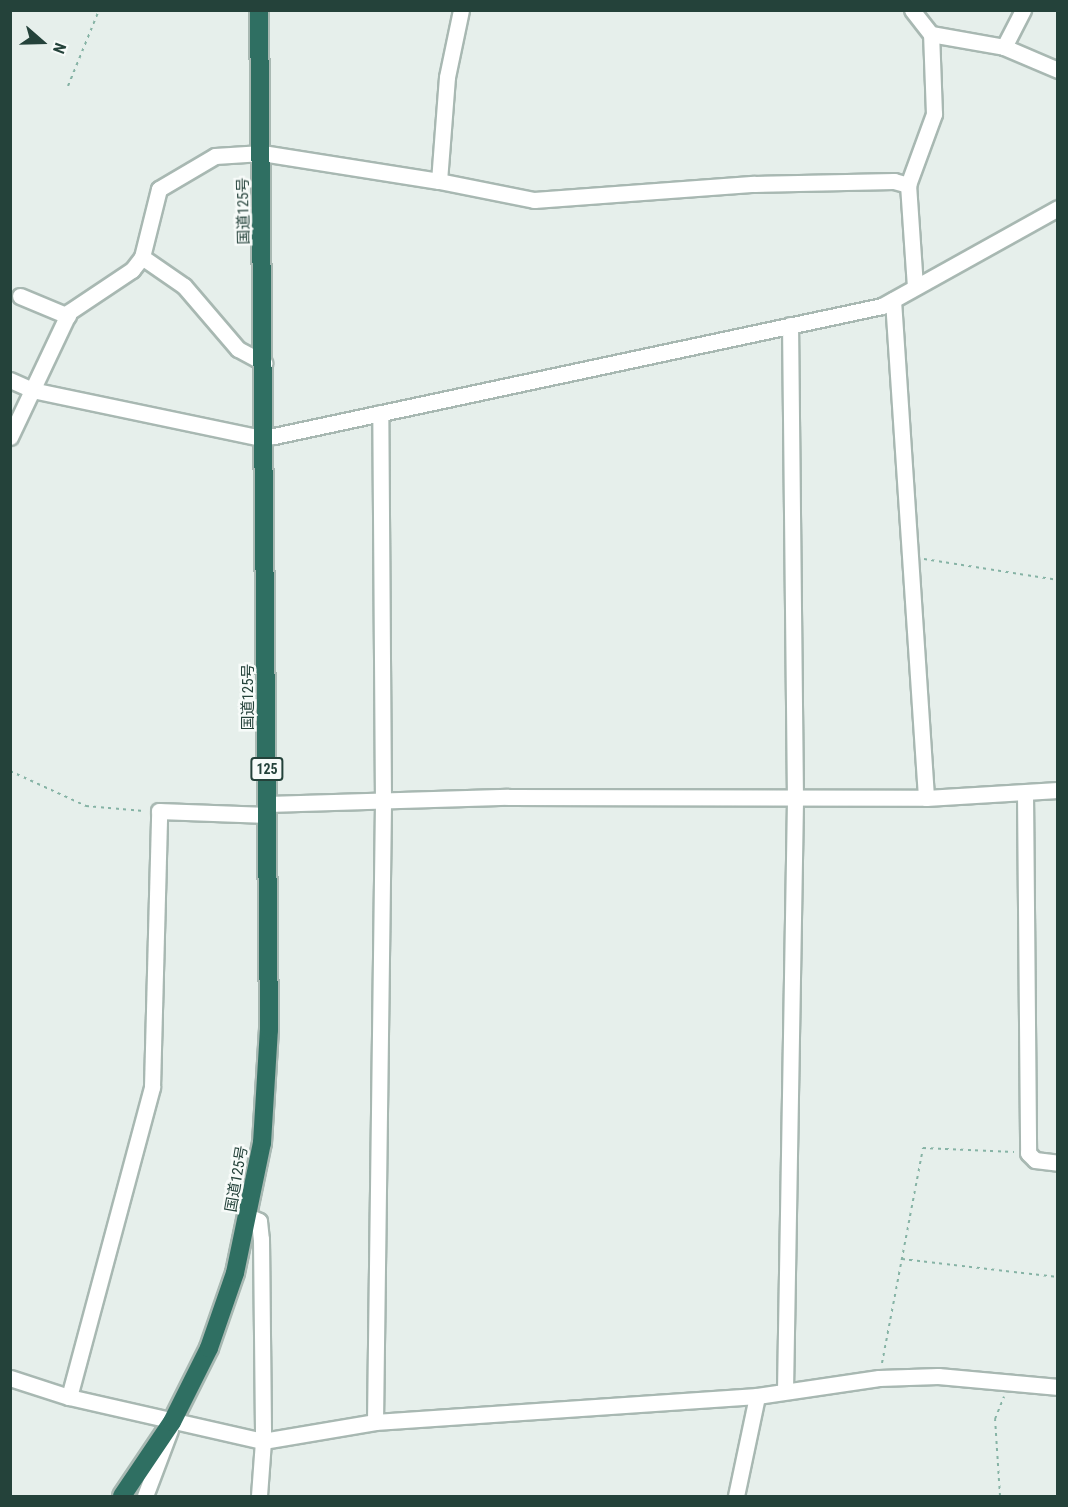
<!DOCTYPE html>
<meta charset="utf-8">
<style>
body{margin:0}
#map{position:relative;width:1068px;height:1507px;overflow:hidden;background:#e6efeb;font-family:"Roboto Condensed","Noto Sans JP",sans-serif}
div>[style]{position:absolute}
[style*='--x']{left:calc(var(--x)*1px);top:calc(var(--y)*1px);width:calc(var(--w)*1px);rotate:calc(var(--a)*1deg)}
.path>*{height:2px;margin-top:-1px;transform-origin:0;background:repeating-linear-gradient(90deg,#86b3a5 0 3px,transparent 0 7.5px)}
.roads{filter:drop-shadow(2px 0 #a8b8b2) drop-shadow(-2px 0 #a8b8b2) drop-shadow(0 2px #a8b8b2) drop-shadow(0 -2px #a8b8b2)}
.street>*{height:15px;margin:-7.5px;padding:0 7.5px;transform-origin:7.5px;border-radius:7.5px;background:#fff}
.highway>*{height:18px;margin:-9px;padding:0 9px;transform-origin:9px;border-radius:9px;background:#2f6f62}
span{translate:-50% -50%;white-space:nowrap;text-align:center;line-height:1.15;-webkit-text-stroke:5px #f7fbf9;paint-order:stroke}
.shield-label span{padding:2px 4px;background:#f7fbf9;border:2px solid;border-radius:4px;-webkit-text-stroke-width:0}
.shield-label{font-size:14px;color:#24423a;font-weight:700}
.street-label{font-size:15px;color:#24423a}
.frame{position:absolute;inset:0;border:12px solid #24423a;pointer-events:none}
.north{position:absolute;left:12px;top:12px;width:60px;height:60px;-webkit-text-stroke:4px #f7fbf9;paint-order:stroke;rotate:110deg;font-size:16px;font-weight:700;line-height:24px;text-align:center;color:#24423a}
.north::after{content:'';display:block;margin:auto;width:21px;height:27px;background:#24423a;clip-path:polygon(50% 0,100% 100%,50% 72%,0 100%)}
</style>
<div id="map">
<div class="path">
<div style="--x:68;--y:86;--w:82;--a:-67.8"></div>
<div style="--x:924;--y:559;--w:136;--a:8.9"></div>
<div style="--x:10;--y:771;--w:84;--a:24.7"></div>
<div style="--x:86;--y:806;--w:58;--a:4.9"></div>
<div style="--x:902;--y:1259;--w:157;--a:6.6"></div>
<div style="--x:882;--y:1363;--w:219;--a:-79.2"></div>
<div style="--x:923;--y:1148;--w:91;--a:2.5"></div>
<div style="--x:1000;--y:1496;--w:77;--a:-93.7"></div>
<div style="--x:995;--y:1419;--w:24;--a:-68"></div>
</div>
<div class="roads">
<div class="street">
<div style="--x:912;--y:10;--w:31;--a:52"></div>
<div style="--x:931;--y:34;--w:74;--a:10.1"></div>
<div style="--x:1004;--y:47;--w:59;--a:23.1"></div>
<div style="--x:1004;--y:47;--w:42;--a:-62.8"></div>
<div style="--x:439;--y:181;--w:104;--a:-85.6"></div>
<div style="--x:447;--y:77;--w:68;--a:-78.2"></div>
<div style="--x:142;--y:257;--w:51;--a:34.6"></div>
<div style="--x:184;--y:286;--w:83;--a:49.4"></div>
<div style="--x:238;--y:349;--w:30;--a:28"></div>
<div style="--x:915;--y:287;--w:102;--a:-93.9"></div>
<div style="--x:908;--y:185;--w:76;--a:-69.9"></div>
<div style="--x:934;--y:114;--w:80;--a:-92.1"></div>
<div style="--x:20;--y:296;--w:52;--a:22.6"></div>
<div style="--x:893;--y:300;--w:499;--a:86.2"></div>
<div style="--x:10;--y:380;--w:24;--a:24"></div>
<div style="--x:32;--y:390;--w:230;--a:11.8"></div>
<div style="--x:257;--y:437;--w:17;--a:-3"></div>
<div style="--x:274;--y:436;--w:622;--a:-12.07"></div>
<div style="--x:882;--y:306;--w:201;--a:-29.1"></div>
<div style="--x:10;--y:437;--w:138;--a:-64.7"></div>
<div style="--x:69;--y:312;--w:76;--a:-33.7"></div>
<div style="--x:132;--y:270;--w:16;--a:-52"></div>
<div style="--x:142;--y:257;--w:70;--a:-76"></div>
<div style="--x:159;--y:189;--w:65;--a:-30.5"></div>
<div style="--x:215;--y:156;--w:47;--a:-3.7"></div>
<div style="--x:262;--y:153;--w:179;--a:9"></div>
<div style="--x:439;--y:181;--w:97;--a:11.3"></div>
<div style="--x:534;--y:200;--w:221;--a:-4.2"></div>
<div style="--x:754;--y:184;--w:140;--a:-1.2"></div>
<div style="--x:894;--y:181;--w:15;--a:16"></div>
<div style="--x:1025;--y:793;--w:360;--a:89.5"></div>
<div style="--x:1028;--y:1153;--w:10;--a:45"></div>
<div style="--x:1035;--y:1160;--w:23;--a:7"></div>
<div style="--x:267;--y:804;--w:241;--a:-1.7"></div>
<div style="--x:508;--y:797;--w:418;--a:0.1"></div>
<div style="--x:926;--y:798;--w:132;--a:-3.5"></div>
<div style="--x:248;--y:1216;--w:12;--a:24"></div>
<div style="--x:259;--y:1221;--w:18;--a:84"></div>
<div style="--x:261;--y:1239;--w:202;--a:89.4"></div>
<div style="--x:263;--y:1441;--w:55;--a:94.2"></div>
<div style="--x:10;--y:1378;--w:62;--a:17.9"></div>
<div style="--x:69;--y:1397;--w:199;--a:12.8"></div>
<div style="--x:263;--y:1441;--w:114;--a:-9.6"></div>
<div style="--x:375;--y:1422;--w:383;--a:-3.9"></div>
<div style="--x:757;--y:1396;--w:123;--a:-8.4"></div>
<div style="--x:879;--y:1378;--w:59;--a:-1.9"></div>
<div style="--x:938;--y:1376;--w:121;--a:5.2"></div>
<div style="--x:785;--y:1391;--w:592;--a:-89.03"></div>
<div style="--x:795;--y:799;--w:474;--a:-90.6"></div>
<div style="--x:69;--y:1397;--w:321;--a:-75"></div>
<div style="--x:152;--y:1087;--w:276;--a:-88.5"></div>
<div style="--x:159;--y:811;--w:108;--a:2.1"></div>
<div style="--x:375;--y:1422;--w:621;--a:-89.26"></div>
<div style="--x:383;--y:801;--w:388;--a:-90.4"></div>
<div style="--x:145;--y:1496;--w:71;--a:-69.3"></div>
<div style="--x:736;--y:1496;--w:102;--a:-78.1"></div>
</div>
<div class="highway">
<div style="--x:122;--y:1496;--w:89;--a:-56"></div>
<div style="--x:172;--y:1422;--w:83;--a:-63.4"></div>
<div style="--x:209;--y:1348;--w:79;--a:-70.9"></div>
<div style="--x:235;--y:1273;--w:133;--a:-78.3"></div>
<div style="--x:262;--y:1143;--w:113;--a:-86.5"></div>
<div style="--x:269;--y:1030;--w:1020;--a:-90.56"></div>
</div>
</div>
<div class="shield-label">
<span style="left:267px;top:769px">125</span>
</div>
<div class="street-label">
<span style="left:244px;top:211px;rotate:-91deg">国道125号</span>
<span style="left:249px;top:697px;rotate:-90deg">国道125号</span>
<span style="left:237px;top:1179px;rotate:-80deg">国道125号</span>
</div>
<div class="frame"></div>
<div class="north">N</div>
</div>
